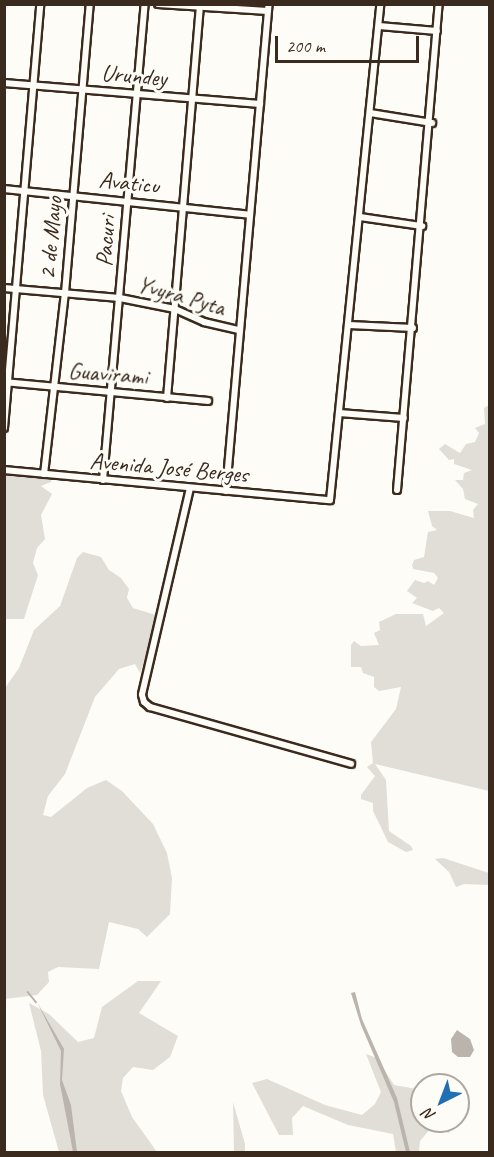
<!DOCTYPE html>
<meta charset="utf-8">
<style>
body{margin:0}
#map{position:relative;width:494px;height:1157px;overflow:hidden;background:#fdfcf7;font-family:Caveat,sans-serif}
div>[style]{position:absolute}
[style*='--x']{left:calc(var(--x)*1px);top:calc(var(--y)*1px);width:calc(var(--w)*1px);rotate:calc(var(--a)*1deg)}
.green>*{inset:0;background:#e1ded7}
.water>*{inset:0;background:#bbb4ad}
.stream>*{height:1.5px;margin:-0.75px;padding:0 0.75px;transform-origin:0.75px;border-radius:0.75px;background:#bbb4ad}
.roads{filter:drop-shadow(2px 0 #3b2a1e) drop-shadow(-2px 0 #3b2a1e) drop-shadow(0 2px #3b2a1e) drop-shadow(0 -2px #3b2a1e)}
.minor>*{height:6px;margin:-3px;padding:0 3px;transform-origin:3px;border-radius:3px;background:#fdfcf7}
span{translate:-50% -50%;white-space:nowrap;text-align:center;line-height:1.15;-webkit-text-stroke:6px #fdfcf7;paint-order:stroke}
.street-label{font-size:24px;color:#3b2a1e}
.frame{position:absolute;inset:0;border:6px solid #3b2a1e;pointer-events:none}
.north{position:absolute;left:410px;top:1073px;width:60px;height:60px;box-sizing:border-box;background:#fdfcf7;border:2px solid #afa8a0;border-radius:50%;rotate:222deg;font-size:16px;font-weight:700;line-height:24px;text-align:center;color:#3b2a1e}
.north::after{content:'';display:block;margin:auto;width:21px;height:27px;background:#1f6fb2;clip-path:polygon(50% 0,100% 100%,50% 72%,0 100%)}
.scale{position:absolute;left:275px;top:36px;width:144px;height:27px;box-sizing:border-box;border:3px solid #3b2a1e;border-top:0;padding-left:8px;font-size:18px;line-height:21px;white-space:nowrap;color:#3b2a1e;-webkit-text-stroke:4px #fdfcf7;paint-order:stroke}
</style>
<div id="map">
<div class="green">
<div style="clip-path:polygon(489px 405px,489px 791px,375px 764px,386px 780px,389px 831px,411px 846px,413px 850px,406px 852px,388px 842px,373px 811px,373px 803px,361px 799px,361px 795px,375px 776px,367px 767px,373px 763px,371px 742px,396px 709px,401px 687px,379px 691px,374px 687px,374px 677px,363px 673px,361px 667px,351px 667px,351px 645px,354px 641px,361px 646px,379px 645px,374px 633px,380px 630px,379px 622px,396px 614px,423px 614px,426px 626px,444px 613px,439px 608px,433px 611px,412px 603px,417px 598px,407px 591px,415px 580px,424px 583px,428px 581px,434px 585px,438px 578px,434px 573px,413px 569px,412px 565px,414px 560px,424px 557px,428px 532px,437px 530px,432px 526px,428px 511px,450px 511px,474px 518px,473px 510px,478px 504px,465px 499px,463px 489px,455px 480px,463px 480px,464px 473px,472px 470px,454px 464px,454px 459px,449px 460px,439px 449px,445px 444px,460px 453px,466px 444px,475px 442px,479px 433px,475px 428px,485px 424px,484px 408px)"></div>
<div style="clip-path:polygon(4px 472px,51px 474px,51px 482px,41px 486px,52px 494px,41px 515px,45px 539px,37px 548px,33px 563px,38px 575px,24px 619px,5px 619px)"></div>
<div style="clip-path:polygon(83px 552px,101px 557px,109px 570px,121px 578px,129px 589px,127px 598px,133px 608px,159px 616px,140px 673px,135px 664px,119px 669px,95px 697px,65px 774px,48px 796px,43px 815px,51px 817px,87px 788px,106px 780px,122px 791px,153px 824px,167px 853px,172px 878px,170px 914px,147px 937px,138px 929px,109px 922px,99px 969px,58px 967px,48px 972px,49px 982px,37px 995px,5px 999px,5px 688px,19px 668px,34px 630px,60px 606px,77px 558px)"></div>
<div style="clip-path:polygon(443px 858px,489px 873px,489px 885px,464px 884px,456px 887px,449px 872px,435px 859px)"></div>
<div style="clip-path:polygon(138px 981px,161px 981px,139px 1013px,178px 1036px,170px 1057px,153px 1070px,133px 1067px,123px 1078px,121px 1091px,132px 1117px,157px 1152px,59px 1152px,43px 1095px,41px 1051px,29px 1003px,49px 1014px,78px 1042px,94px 1038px,102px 1007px)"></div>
<div style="clip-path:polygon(366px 1054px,377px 1058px,394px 1085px,422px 1090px,422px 1121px,458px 1121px,449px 1133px,431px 1128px,420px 1141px,419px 1152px,396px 1152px,393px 1134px,348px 1125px,303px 1106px,292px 1118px,293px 1135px,279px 1135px,252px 1083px,267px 1079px,325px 1105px,362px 1115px,375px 1104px,381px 1092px)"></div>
<div style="clip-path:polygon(233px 1102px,245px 1144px,245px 1152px,234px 1152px)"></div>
</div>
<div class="water">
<div style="clip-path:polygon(355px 992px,362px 1019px,397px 1098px,410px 1152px,406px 1152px,394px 1102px,361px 1025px,351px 993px)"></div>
<div style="clip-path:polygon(37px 1002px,64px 1049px,62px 1080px,71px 1105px,77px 1152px,73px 1152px,60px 1084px,61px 1051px)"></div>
<div style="clip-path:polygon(457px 1030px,470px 1039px,474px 1050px,470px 1057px,458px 1057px,452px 1052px,451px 1039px)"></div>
</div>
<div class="stream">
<div style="--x:28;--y:992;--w:13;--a:51"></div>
</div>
<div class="roads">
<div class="minor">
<div style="--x:158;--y:4;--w:110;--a:3.6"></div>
<div style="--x:379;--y:26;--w:58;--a:4.9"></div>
<div style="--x:4;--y:83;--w:257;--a:4.7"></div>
<div style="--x:370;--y:113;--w:63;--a:9.2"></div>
<div style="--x:4;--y:189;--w:247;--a:6"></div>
<div style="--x:360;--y:217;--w:63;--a:8.3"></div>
<div style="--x:4;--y:288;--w:116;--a:4.9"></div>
<div style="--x:120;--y:298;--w:56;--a:11.3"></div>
<div style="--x:175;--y:309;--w:32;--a:24"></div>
<div style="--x:204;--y:322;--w:37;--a:13"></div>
<div style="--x:349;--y:325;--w:64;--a:2.7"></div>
<div style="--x:4;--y:382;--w:205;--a:5.3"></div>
<div style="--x:167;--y:398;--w:395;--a:-85.2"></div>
<div style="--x:339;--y:413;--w:65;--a:4.4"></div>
<div style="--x:4;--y:428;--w:426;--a:-85.1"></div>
<div style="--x:4;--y:470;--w:327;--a:5.3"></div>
<div style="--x:330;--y:500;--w:499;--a:-84.2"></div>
<div style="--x:44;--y:474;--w:182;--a:-83.4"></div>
<div style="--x:65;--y:293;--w:290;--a:-85.1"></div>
<div style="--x:103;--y:480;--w:478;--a:-85"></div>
<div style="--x:190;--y:488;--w:212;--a:103.1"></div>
<div style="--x:142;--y:695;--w:7;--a:74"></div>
<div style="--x:144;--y:702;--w:8;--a:40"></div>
<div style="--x:150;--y:707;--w:209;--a:15.8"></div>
<div style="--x:397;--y:490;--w:488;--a:-85.1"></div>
<div style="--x:226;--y:491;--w:489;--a:-85"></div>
</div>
</div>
<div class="street-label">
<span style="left:134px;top:76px;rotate:5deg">Urundey</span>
<span style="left:129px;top:183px;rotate:6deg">Avaticu</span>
<span style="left:51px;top:238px;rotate:-85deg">2 de Mayo</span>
<span style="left:106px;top:241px;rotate:-86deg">Pacuri</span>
<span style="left:181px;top:296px;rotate:16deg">Yvyra Pyta</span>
<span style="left:108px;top:374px;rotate:5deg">Guavirami</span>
<span style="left:169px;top:468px;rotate:5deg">Avenida José Berges</span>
</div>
<div class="frame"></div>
<div class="north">N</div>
<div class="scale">200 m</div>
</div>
